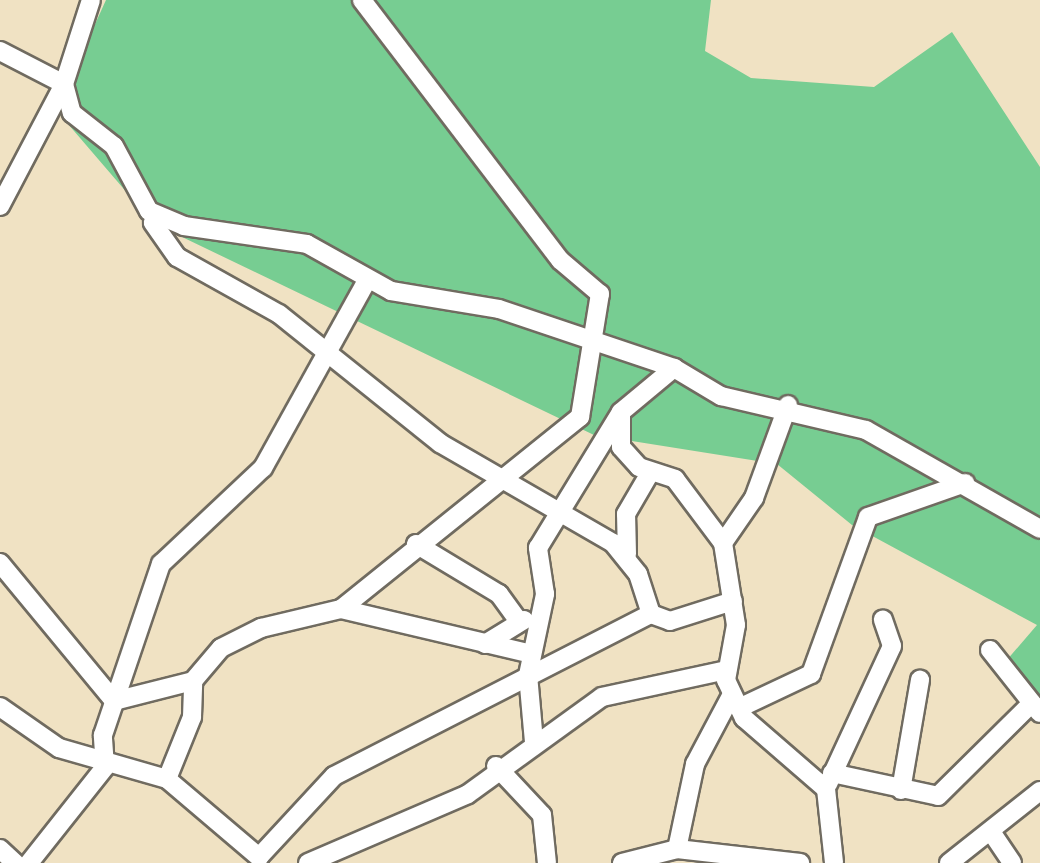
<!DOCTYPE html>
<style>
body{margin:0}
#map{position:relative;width:1040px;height:863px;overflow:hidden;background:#f0e2c3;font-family:Itim,sans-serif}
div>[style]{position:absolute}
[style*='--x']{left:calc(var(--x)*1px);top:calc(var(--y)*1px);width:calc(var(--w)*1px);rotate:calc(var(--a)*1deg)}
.green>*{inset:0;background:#77cd92}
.roads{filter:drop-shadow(2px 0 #706b60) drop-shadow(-2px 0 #706b60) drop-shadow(0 2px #706b60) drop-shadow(0 -2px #706b60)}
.minor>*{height:18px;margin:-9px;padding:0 9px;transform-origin:9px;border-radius:9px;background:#fff}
span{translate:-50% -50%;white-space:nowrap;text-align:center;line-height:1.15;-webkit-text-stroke:10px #fcf5e5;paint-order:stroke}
</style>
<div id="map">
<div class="green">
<div style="clip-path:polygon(106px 0,711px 0,705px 51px,751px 78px,874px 87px,952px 32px,1040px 167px,1040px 702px,1006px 661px,1037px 625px,852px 525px,777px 464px,594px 435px,153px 223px,56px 110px)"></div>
</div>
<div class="roads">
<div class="minor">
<div style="--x:0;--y:51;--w:72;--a:27.3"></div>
<div style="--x:64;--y:84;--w:30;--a:75"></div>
<div style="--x:72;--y:113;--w:53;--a:38.2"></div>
<div style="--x:114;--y:146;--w:74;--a:61.7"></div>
<div style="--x:149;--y:211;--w:38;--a:23"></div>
<div style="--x:184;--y:226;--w:124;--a:8.3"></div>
<div style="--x:307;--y:244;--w:96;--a:29.2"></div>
<div style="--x:391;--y:291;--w:109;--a:9.5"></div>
<div style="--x:499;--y:309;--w:185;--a:18.6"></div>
<div style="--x:674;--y:368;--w:55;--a:30.8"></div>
<div style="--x:721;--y:396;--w:149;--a:13.2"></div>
<div style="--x:866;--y:430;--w:200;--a:29.6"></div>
<div style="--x:0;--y:206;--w:138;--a:-62.3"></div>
<div style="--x:64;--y:84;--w:88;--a:-72.2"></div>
<div style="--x:621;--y:412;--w:35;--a:90"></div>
<div style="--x:621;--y:447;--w:27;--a:48"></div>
<div style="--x:639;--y:467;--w:38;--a:18"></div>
<div style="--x:675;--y:479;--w:80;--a:53.1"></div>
<div style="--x:723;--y:543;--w:83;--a:81"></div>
<div style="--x:736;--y:625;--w:56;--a:100.3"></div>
<div style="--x:726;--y:680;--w:42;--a:64.7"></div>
<div style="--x:744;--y:718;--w:108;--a:40.9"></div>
<div style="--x:826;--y:789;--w:74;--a:83.8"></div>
<div style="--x:723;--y:543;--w:55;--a:-55.4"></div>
<div style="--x:754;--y:498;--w:99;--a:-69.9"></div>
<div style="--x:416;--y:544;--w:97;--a:31.1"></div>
<div style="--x:499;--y:594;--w:29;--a:54"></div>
<div style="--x:627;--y:554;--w:40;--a:-91.4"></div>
<div style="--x:626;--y:514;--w:48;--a:-59.7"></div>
<div style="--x:0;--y:563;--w:179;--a:50.4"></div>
<div style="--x:114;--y:701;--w:81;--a:-14.2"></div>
<div style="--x:193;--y:681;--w:43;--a:-49.7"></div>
<div style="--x:221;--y:648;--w:45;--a:-26.6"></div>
<div style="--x:261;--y:628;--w:82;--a:-13.4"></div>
<div style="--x:341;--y:609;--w:307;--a:-38.8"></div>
<div style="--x:580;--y:417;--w:125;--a:-80.8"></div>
<div style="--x:600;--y:294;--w:52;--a:-139.6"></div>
<div style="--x:560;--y:260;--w:327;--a:-127.3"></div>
<div style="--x:341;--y:609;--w:195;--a:13.3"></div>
<div style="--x:651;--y:614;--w:20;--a:20"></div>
<div style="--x:670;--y:621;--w:66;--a:-17.6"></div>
<div style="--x:485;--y:644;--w:46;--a:-31.6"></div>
<div style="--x:990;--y:650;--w:80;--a:51.6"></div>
<div style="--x:0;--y:707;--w:72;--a:34.8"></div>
<div style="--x:59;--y:748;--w:112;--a:16"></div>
<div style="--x:167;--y:779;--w:121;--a:40.3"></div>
<div style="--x:259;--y:857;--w:110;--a:-47.2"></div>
<div style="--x:334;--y:776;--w:356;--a:-27.1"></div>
<div style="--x:651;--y:614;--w:42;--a:-108"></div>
<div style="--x:638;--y:574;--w:40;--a:-129"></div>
<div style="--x:613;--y:543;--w:200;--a:-150"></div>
<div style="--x:440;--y:443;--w:206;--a:-141.3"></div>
<div style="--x:279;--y:314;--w:117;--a:-150.8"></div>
<div style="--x:177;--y:257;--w:42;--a:-125.2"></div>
<div style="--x:739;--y:708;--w:80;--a:-25.3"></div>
<div style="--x:811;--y:674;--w:167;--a:-70"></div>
<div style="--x:868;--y:517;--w:103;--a:-19.3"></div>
<div style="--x:534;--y:742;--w:67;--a:-95.1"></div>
<div style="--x:528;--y:675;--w:83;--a:-78.1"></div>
<div style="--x:545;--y:594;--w:47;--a:-98.7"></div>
<div style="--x:538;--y:548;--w:159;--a:-58.6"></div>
<div style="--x:621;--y:412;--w:69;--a:-39.7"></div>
<div style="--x:496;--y:766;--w:67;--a:46.8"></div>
<div style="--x:542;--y:815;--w:48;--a:84.1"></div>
<div style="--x:832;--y:773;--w:108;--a:12.2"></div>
<div style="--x:938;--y:796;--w:132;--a:-44.7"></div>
<div style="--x:167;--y:779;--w:67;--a:-68"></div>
<div style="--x:192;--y:717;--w:36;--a:-88"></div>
<div style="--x:828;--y:784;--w:152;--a:-65.1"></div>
<div style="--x:892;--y:646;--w:28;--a:-109"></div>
<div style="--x:901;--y:790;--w:112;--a:-80.2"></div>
<div style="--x:994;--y:836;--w:32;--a:56"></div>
<div style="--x:0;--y:849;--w:21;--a:43"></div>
<div style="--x:677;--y:849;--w:87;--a:-78"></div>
<div style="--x:695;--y:764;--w:79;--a:-62.1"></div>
<div style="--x:29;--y:863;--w:122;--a:-51.6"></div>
<div style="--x:105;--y:767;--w:32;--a:-94"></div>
<div style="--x:103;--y:735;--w:181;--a:-71.3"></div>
<div style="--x:161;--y:564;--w:140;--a:-43.3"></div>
<div style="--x:263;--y:468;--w:215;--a:-61"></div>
<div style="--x:308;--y:863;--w:174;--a:-23.3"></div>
<div style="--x:468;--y:794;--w:165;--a:-35.9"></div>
<div style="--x:602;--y:697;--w:128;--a:-12.2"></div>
<div style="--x:622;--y:863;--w:57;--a:-14.3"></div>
<div style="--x:677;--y:849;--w:124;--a:6.5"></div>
<div style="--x:949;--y:863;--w:116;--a:-38.4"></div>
</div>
</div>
</div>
